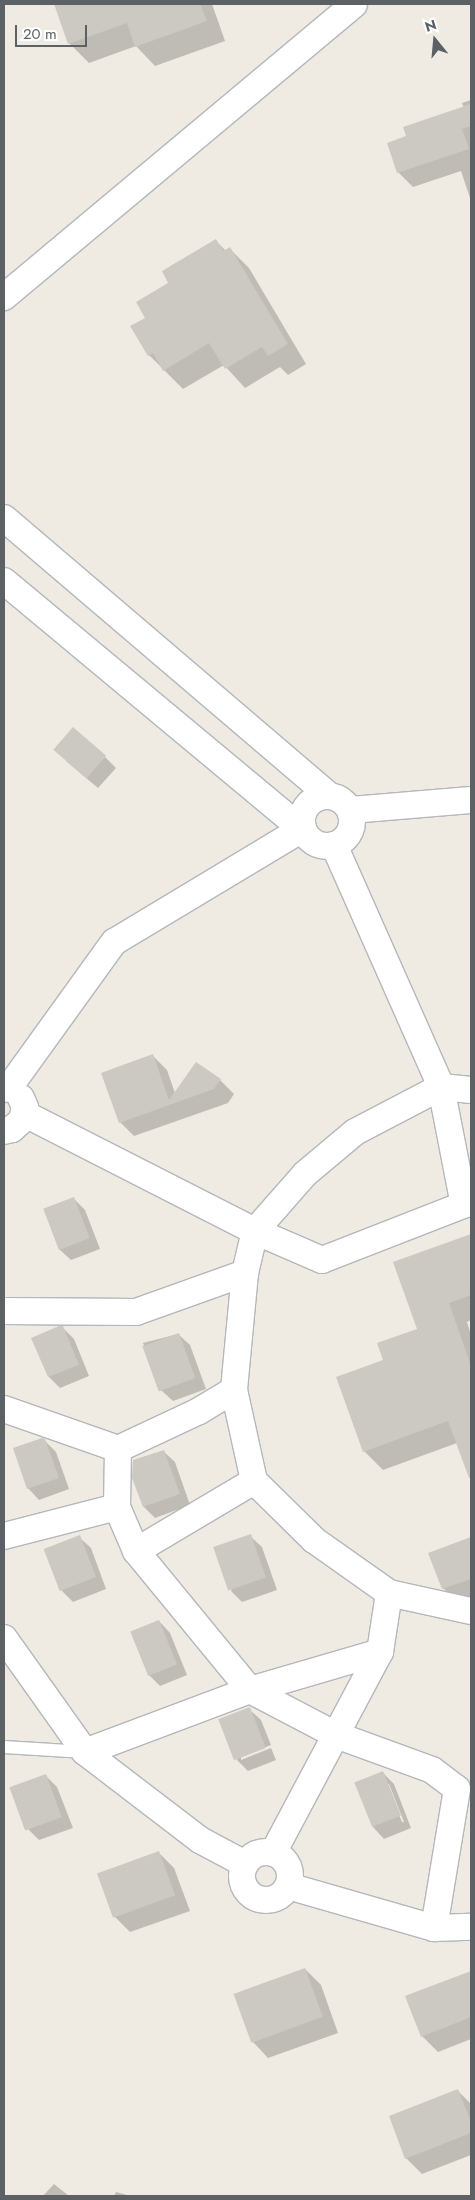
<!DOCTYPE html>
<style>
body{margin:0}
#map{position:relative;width:475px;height:2200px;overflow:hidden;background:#efebe3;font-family:Jost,sans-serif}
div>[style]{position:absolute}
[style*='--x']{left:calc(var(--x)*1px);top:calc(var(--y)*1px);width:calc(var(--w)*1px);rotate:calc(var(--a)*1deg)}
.shadow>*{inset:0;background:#0003}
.building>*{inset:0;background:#ccc8c2;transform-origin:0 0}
.roads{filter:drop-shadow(1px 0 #b4b7bb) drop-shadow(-1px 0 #b4b7bb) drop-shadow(0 1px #b4b7bb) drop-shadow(0 -1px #b4b7bb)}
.lane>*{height:12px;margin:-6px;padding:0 6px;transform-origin:6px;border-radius:6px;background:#fff}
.street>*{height:26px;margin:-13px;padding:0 13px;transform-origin:13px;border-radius:13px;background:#fff}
.street>.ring{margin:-13px;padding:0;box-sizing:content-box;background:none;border:26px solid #fff;border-radius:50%}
span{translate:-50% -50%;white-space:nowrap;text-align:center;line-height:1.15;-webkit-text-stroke:5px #fff;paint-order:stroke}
.frame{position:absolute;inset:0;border:5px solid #5b6165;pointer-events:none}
.north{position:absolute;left:410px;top:15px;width:50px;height:50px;-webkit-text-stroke:4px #fff;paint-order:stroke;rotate:343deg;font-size:14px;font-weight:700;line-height:20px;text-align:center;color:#5b6165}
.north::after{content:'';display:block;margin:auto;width:18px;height:22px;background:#5b6165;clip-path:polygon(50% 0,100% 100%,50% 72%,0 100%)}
.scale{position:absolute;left:15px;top:25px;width:72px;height:22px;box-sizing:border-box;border:2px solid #5b6165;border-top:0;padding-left:6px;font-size:15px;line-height:18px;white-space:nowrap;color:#5b6165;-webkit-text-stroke:4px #fff;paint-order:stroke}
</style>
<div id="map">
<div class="shadow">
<div style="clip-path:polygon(58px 4px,212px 4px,225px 41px,155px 66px,136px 46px,89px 63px,69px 43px,56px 5px)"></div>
<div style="clip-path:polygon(471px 100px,471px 201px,461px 171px,413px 187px,398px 172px,408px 137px,464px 108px,462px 103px)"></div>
<div style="clip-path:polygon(216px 241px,226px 251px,230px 249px,249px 268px,306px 364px,288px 375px,280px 367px,245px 388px,224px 365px,183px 389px,149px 355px,147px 318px,170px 283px)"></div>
<div style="clip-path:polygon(105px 757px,116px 768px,98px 788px,66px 761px)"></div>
<div style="clip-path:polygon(153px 1056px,167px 1070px,175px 1093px,220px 1080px,234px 1094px,228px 1103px,134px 1136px,120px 1122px)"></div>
<div style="clip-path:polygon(74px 1199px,85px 1210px,100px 1249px,71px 1260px,59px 1249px)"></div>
<div style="clip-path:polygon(471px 1235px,471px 1320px,467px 1322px,471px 1335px,471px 1481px,457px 1443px,383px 1470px,364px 1451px,385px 1361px,419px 1330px,394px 1263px)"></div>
<div style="clip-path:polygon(63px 1328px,74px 1339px,89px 1376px,60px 1388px,49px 1377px)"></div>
<div style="clip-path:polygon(178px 1334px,190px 1345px,206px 1389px,173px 1401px,161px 1390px,143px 1343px)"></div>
<div style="clip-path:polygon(44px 1440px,56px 1452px,69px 1489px,39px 1500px,28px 1488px)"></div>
<div style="clip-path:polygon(163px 1451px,175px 1462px,190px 1505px,155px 1518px,144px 1507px,134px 1478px)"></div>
<div style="clip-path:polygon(250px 1536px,262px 1547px,277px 1590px,242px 1602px,231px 1591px)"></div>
<div style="clip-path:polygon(79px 1537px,91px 1548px,106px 1589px,73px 1602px,61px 1590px)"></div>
<div style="clip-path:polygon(471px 1538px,471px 1600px,460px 1605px,444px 1589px,429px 1554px)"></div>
<div style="clip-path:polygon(159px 1621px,170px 1633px,187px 1675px,160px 1686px,149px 1675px)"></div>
<div style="clip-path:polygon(249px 1709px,261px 1720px,271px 1745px,241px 1757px,241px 1760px,271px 1748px,276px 1760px,248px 1771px,237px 1760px)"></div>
<div style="clip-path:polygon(evenodd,382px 1772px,394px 1784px,411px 1828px,384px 1839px,373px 1827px,382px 1772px,386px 1784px,389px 1784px,404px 1822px,402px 1822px,386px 1784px)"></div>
<div style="clip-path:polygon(46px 1776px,57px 1787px,73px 1828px,39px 1840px,28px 1829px)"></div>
<div style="clip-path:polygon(158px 1852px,174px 1868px,190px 1911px,130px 1932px,114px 1916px)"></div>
<div style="clip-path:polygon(305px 1969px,321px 1985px,338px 2033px,268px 2058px,253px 2042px)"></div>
<div style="clip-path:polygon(471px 1972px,471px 2039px,438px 2052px,422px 2036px,407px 1996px)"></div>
<div style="clip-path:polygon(458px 2091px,471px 2104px,471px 2155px,422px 2174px,406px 2158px)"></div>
<div style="clip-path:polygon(54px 2184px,69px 2196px,43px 2196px)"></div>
<div style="clip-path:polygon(116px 2192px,131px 2196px,114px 2196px)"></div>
</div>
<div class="building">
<div style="clip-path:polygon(54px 4px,200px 4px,207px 21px,135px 47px,127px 23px,68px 44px)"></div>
<div style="clip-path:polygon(471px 104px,471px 126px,462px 129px,469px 149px,397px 173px,387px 143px,406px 136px,403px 127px)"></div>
<div style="clip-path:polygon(216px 239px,223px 251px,230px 247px,288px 344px,268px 356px,262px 347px,225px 369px,209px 343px,163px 371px,153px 353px,148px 356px,130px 326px,145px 318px,136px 302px,168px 283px,162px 271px)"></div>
<div style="left:73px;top:727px;width:44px;height:30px;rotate:41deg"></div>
<div style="clip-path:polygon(153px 1054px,169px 1100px,196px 1062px,221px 1079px,214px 1089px,119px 1123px,101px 1073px)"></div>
<div style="left:74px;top:1197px;width:44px;height:33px;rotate:69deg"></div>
<div style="clip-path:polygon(471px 1234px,471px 1295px,449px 1303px,471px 1366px,471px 1478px,469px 1478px,448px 1421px,363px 1452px,336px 1377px,383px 1360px,377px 1343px,417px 1329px,393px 1262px)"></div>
<div style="clip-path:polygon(59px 1326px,63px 1326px,79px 1365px,48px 1377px,31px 1338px)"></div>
<div style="left:179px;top:1333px;width:48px;height:39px;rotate:70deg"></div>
<div style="clip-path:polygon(42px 1438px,45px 1439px,59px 1478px,27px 1489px,13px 1448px)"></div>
<div style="clip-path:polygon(164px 1450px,180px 1494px,143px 1507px,132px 1478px,133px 1460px)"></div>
<div style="left:251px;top:1534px;width:46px;height:40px;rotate:71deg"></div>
<div style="left:80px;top:1535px;width:45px;height:39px;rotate:69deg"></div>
<div style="clip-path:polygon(471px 1537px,471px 1579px,442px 1589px,428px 1553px)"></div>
<div style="left:159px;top:1620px;width:48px;height:31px;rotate:68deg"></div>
<div style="left:250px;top:1707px;width:44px;height:34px;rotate:69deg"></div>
<div style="left:383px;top:1771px;width:48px;height:31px;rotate:68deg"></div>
<div style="left:46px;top:1774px;width:46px;height:39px;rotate:70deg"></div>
<div style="left:159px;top:1851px;width:47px;height:66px;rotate:70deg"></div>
<div style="left:305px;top:1968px;width:52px;height:76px;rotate:70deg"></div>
<div style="clip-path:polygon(471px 1971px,471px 2017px,421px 2037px,405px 1996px)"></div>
<div style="clip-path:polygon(458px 2089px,471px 2122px,471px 2133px,405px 2159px,389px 2116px)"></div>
</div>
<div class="roads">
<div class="lane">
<div style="--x:4;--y:1747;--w:81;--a:3.5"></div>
</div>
<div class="street">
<div style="--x:4;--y:297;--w:456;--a:-39.9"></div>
<div style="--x:4;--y:518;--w:428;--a:40.5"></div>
<div style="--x:4;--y:581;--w:388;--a:39.8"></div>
<div style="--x:302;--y:829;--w:219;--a:149"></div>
<div style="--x:114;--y:942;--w:181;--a:125.8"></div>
<div class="ring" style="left:302px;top:796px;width:24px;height:24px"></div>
<div style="--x:351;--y:810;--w:120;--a:-4.8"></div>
<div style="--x:334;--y:845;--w:265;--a:66.1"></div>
<div style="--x:441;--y:1087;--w:120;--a:79"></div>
<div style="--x:471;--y:1090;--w:30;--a:-174"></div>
<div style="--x:441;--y:1087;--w:97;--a:152.4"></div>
<div style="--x:355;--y:1132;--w:65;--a:140"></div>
<div style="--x:305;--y:1174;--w:76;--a:131.3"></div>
<div style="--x:255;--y:1231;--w:43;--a:103.4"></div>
<div style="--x:245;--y:1273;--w:118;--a:95.4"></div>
<div style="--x:234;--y:1390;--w:93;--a:77.6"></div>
<div style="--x:254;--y:1481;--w:84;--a:44.5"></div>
<div style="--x:314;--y:1540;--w:92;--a:35.2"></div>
<div style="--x:389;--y:1593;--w:84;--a:12.4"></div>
<div style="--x:25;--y:1114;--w:258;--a:27"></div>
<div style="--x:255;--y:1231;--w:73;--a:23.4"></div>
<div style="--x:322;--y:1260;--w:160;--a:-21.3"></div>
<div style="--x:4;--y:1131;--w:8;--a:-14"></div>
<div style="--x:12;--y:1129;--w:13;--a:-42"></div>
<div style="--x:22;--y:1120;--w:13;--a:-77"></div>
<div style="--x:25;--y:1107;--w:10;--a:-114"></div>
<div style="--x:4;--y:1311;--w:132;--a:0.4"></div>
<div style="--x:136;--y:1312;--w:116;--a:-19.7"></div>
<div style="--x:4;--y:1409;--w:121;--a:19.3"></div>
<div style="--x:118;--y:1449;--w:89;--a:-25.1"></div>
<div style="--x:199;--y:1411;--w:41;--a:-31"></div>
<div style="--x:118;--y:1449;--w:58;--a:91"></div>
<div style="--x:117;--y:1507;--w:48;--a:66.6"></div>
<div style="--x:136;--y:1551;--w:180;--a:50.6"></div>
<div style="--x:250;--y:1690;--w:97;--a:27.6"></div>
<div style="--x:336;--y:1735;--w:102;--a:20"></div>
<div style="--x:432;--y:1770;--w:31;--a:37"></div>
<div style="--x:457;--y:1789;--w:141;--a:99.4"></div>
<div style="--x:4;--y:1536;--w:117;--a:-14.4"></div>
<div style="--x:136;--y:1551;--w:137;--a:-30.7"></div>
<div style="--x:4;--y:1638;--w:140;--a:54.6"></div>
<div style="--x:85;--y:1752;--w:145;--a:37.4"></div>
<div style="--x:200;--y:1840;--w:51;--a:28.1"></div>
<div style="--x:85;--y:1752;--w:176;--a:-20.6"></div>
<div style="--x:250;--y:1690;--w:135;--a:-16.3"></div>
<div class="ring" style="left:242px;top:1852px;width:22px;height:22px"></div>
<div style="--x:273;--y:1853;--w:228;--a:-62"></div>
<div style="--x:380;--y:1652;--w:60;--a:-81.3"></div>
<div style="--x:288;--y:1886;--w:152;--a:16"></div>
<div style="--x:434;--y:1928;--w:37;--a:-2"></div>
</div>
</div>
<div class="frame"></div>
<div class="north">N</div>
<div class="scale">20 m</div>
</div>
